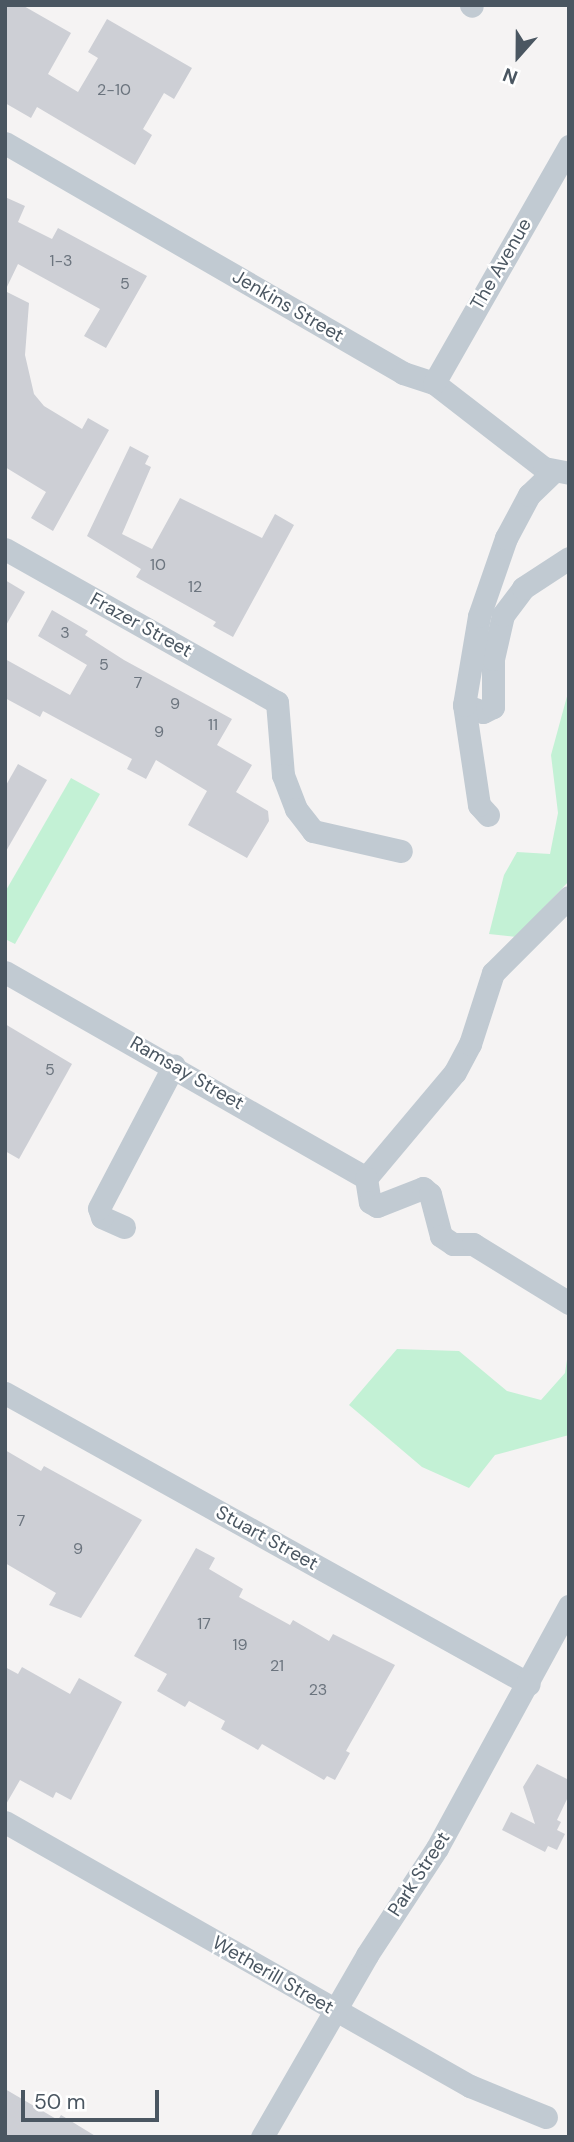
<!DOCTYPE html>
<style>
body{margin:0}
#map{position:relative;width:574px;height:2142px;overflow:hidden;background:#f5f3f3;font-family:"DM Sans",sans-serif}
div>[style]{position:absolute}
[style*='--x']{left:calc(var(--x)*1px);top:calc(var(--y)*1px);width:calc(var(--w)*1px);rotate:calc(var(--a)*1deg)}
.green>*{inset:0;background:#c3f1d5}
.building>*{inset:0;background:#cdcfd5}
.minor>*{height:23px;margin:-11.5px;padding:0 11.5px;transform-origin:11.5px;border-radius:11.5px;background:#c1cad2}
span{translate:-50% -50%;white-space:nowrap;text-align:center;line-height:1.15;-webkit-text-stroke:5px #fff;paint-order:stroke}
.number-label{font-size:16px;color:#6b747e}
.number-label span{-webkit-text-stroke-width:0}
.street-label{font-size:19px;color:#4a5661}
.frame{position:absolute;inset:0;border:7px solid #4a5661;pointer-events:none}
.north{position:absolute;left:483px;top:21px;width:70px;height:70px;-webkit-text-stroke:5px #fff;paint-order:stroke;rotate:201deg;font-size:19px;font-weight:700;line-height:28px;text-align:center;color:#4a5661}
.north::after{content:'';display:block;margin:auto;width:24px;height:32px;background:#4a5661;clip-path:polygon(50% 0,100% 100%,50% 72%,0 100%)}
.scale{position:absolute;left:21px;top:2090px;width:138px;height:32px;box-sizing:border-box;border:4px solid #4a5661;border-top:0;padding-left:9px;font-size:21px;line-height:24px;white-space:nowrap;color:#4a5661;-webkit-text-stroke:5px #fff;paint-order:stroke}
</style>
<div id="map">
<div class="green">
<div style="clip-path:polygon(569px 689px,569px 881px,516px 937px,489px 934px,504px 875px,517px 852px,550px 854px,558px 813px,551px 755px)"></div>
<div style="clip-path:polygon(71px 778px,100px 794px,15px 944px,5px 939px,5px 892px)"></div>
<div style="clip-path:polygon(569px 1346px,569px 1435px,495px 1455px,469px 1488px,422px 1467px,349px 1405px,397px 1349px,459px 1351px,507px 1391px,541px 1400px,565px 1373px)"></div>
</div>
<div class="building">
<div style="clip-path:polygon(5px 5px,22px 5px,71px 33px,48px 74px,78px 92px,98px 58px,88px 52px,107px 19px,192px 68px,174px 99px,164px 93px,143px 129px,152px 135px,135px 165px,37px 107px,31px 118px,5px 103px)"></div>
<div style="clip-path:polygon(5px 197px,25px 206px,18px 222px,52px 239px,58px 228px,147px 276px,106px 348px,84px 336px,100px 309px,18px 264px,5px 291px)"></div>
<div style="clip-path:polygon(5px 291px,29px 303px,25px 355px,34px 394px,44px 406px,82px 429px,88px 418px,109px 430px,53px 531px,31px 518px,46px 492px,5px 467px)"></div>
<div style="clip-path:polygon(130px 446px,149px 456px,145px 464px,151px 467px,122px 534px,152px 549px,180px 498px,262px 538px,275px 514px,294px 525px,233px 637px,213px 626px,216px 622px,136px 577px,141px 569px,87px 536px)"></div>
<div style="clip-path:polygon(5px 580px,25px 592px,5px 627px)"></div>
<div style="clip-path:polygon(52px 610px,88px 631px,85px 635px,124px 660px,232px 719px,217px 745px,252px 765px,236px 792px,268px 811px,269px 821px,247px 858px,188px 825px,207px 791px,156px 760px,146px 779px,127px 769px,132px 759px,43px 711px,40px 717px,5px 698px,5px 659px,70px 695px,87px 665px,38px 636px)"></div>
<div style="clip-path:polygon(18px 764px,47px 780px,5px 853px,5px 787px)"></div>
<div style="clip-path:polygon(5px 1024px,72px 1064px,19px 1159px,5px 1151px)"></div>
<div style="clip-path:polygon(5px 1450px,41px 1471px,44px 1466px,142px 1520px,81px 1618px,49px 1605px,56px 1593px,5px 1563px)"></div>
<div style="clip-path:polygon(196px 1548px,215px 1558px,209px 1569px,243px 1589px,239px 1597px,290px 1625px,293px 1620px,329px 1641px,333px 1634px,395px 1665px,346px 1751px,350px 1753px,335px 1780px,327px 1776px,324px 1780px,262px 1744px,258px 1750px,221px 1729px,225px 1721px,189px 1701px,185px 1707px,157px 1691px,167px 1674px,134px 1656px)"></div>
<div style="clip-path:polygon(5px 1667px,18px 1674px,22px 1667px,70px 1694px,79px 1678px,122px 1702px,71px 1800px,56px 1792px,53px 1798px,20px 1780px,5px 1806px)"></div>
<div style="clip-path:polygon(537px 1764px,569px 1780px,569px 1795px,557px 1820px,561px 1822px,557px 1830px,565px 1834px,557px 1850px,548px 1846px,545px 1852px,502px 1830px,511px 1812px,535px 1824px,523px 1787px)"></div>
<div style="clip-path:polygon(5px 2089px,58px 2120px,61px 2115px,97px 2137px,5px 2137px)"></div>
</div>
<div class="minor">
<div style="--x:471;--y:5;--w:1;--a:45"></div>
<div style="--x:5;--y:143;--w:460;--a:30"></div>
<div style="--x:403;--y:373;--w:33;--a:18"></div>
<div style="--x:434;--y:383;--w:139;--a:37.7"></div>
<div style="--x:544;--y:468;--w:25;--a:11"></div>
<div style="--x:434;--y:383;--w:273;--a:-60.3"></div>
<div style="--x:5;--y:549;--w:312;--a:29.4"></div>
<div style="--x:277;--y:702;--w:73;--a:85.3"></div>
<div style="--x:283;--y:775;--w:36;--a:69"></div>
<div style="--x:296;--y:809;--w:28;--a:52"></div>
<div style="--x:313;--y:831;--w:90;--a:12.8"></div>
<div style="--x:464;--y:705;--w:20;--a:20"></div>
<div style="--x:483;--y:712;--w:11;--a:-27"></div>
<div style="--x:493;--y:707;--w:48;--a:-90"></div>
<div style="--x:493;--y:659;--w:45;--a:-77.2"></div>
<div style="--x:503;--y:615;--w:34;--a:-53"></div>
<div style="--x:523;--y:588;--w:55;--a:-33.1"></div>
<div style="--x:488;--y:815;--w:13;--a:-132"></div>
<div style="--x:479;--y:805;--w:101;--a:-98.5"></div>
<div style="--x:464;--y:705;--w:90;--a:-80.4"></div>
<div style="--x:479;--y:616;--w:83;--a:-70.9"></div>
<div style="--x:506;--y:538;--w:49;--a:-61.9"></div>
<div style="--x:529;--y:495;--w:35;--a:-44"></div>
<div style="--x:5;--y:972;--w:416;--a:29.7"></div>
<div style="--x:366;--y:1178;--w:138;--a:-50"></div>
<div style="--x:455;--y:1072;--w:32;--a:-62"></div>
<div style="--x:470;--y:1044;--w:75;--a:-72.1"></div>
<div style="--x:493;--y:973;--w:107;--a:-45"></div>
<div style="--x:366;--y:1178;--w:24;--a:81"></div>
<div style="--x:370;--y:1202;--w:8;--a:30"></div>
<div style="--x:377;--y:1206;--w:49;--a:-21.4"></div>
<div style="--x:423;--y:1188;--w:9;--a:41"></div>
<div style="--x:430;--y:1194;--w:43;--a:75.3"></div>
<div style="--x:441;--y:1236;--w:14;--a:34"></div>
<div style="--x:453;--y:1244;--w:20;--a:0"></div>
<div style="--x:473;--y:1244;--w:113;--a:31.6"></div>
<div style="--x:124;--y:1227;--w:24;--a:-156"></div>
<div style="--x:102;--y:1217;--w:9;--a:-108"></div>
<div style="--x:99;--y:1208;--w:161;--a:-62.3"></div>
<div style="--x:5;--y:1393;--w:599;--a:29.05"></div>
<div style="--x:5;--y:1822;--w:535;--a:29.59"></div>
<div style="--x:470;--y:2086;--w:82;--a:22.2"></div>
<div style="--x:262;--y:2137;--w:210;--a:-60"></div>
<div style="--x:367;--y:1955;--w:128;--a:-56.8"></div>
<div style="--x:437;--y:1848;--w:276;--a:-61.4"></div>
</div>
<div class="number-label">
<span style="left:114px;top:90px">2-10</span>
<span style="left:61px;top:261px">1-3</span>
<span style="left:125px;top:284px">5</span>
<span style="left:158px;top:565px">10</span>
<span style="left:195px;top:587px">12</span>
<span style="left:65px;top:633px">3</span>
<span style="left:104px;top:665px">5</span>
<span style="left:138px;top:683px">7</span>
<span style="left:175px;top:704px">9</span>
<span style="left:213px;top:725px">11</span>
<span style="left:159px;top:732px">9</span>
<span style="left:50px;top:1070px">5</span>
<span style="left:21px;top:1521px">7</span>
<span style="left:78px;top:1549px">9</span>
<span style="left:204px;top:1624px">17</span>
<span style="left:240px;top:1645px">19</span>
<span style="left:277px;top:1666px">21</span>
<span style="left:318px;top:1690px">23</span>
</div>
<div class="street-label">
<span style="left:501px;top:264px;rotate:-60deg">The Avenue</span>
<span style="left:288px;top:306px;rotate:30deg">Jenkins Street</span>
<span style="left:141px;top:625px;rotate:29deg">Frazer Street</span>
<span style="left:187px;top:1073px;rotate:30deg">Ramsay Street</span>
<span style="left:267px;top:1538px;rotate:29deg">Stuart Street</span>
<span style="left:419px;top:1874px;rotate:-57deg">Park Street</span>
<span style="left:273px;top:1975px;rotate:30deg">Wetherill Street</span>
</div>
<div class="frame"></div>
<div class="north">N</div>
<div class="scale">50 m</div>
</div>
